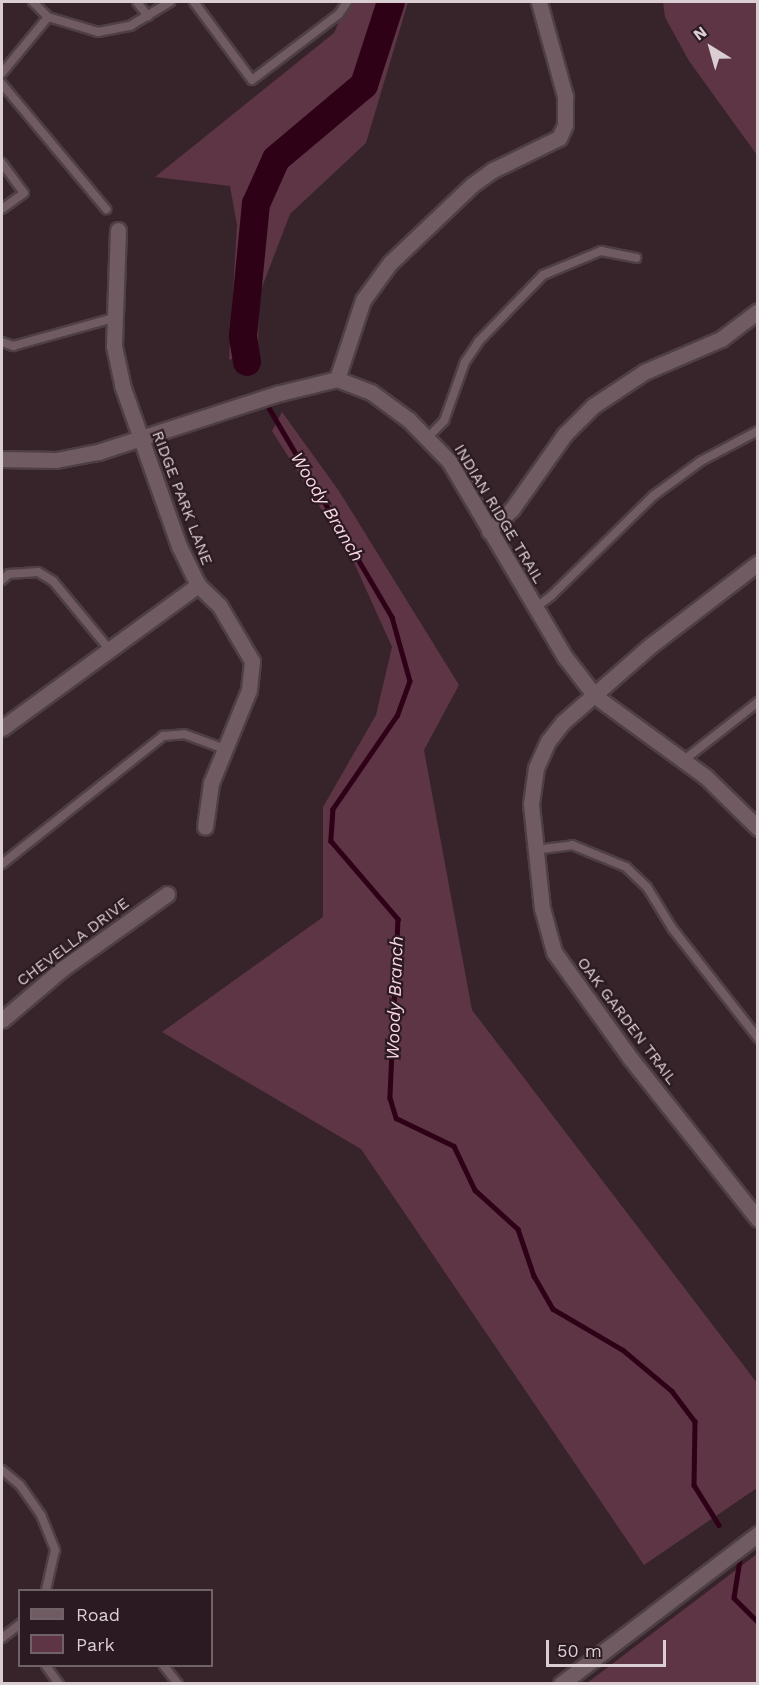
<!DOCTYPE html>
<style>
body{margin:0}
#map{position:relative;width:759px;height:1685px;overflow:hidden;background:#36242a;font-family:"Work Sans",sans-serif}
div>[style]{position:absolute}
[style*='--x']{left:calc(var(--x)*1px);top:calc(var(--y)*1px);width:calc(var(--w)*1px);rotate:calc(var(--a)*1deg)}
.green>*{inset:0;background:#5d3545}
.stream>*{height:4.5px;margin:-2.25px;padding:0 2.25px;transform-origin:2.25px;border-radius:2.25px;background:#2e0117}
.river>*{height:28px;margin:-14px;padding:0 14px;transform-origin:14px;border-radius:14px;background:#2e0117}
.roads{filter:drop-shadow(2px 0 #4e3f45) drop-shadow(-2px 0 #4e3f45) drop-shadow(0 2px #4e3f45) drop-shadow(0 -2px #4e3f45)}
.service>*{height:8px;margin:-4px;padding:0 4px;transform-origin:4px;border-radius:4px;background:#705b62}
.minor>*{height:15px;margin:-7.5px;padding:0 7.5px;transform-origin:7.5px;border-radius:7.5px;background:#705b62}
.tertiary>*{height:15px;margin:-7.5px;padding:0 7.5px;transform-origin:7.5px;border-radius:7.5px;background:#705b62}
span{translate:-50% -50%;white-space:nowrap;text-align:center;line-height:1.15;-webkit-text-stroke:4.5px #2b1a21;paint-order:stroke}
.street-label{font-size:16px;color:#dbced2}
.water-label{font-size:18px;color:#fbd7e3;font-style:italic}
.frame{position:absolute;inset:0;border:3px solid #dbced2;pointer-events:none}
.legend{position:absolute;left:18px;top:1589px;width:195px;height:78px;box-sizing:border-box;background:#2b1a21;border:2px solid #716268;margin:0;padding:8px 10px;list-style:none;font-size:18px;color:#dbced2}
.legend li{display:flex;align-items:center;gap:12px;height:30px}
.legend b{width:30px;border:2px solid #716268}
.north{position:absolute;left:681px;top:18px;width:60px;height:60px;-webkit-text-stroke:4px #2b1a21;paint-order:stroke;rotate:323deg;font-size:16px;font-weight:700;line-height:24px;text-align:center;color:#dbced2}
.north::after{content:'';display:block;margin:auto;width:21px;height:27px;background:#dbced2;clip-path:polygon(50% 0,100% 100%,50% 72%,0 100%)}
.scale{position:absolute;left:546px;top:1640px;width:120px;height:27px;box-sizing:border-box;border:3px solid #dbced2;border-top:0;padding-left:8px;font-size:18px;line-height:21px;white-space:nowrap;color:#dbced2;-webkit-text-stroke:4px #2b1a21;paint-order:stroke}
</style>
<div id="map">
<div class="green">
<div style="clip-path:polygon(348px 2px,408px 2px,366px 143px,290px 214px,259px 295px,258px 350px,229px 360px,237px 225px,230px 186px,155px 177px,334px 33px)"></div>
<div style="clip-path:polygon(663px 2px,757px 2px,757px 155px,689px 61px,665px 17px)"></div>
<div style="clip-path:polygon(282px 412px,339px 491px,459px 685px,424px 750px,472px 1010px,757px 1383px,757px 1488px,644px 1565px,361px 1149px,162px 1032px,323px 917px,323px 807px,376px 715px,392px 647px,351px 556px,272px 431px)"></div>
<div style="clip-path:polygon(757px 1554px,757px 1683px,587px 1683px)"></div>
</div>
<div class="stream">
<div style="--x:269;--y:408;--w:243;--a:59.5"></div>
<div style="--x:392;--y:617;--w:66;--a:74.3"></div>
<div style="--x:410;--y:681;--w:37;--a:110"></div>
<div style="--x:397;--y:716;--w:113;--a:124.5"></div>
<div style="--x:333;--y:809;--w:32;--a:94"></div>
<div style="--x:331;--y:841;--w:103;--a:49.3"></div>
<div style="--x:398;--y:919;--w:179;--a:92.6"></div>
<div style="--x:390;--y:1098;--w:21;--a:73"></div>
<div style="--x:396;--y:1118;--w:64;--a:25.8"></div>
<div style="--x:454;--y:1146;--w:49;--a:64.5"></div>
<div style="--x:475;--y:1190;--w:58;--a:42.2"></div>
<div style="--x:518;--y:1229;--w:50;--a:71.2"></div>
<div style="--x:534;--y:1276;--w:38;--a:60"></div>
<div style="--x:553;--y:1309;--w:81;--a:30.4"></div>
<div style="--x:623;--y:1350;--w:64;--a:39.9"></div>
<div style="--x:672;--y:1391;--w:38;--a:53"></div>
<div style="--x:695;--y:1421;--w:64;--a:90.9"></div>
<div style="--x:694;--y:1485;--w:47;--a:58"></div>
<div style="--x:740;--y:1560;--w:38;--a:99"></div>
<div style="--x:734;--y:1598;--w:34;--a:45"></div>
</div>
<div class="river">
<div style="--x:247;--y:362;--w:26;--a:-99"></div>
<div style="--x:243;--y:336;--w:133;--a:-84.4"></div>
<div style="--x:256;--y:204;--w:49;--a:-66"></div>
<div style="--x:276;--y:159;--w:115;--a:-40.1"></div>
<div style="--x:364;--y:85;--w:87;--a:-72"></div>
</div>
<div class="roads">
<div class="service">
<div style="--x:33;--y:2;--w:21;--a:45"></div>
<div style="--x:48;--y:17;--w:52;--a:16.7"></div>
<div style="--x:98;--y:32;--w:33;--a:-11"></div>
<div style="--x:130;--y:26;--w:47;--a:-31"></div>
<div style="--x:137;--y:2;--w:18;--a:52"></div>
<div style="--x:194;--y:2;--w:97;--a:53.4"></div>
<div style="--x:252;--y:80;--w:109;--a:-37.2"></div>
<div style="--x:339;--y:14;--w:14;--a:-56"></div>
<div style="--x:2;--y:73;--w:72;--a:-50.6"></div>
<div style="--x:2;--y:84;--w:163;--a:50.2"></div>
<div style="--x:2;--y:163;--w:37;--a:54"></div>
<div style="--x:24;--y:193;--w:27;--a:144"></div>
<div style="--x:2;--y:342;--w:12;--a:20"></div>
<div style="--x:13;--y:346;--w:105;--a:-15.5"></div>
<div style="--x:428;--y:437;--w:23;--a:-45"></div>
<div style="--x:444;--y:421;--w:63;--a:-70.4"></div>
<div style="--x:465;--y:362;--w:25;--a:-56"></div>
<div style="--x:479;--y:341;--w:92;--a:-45.9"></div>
<div style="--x:543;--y:275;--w:63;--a:-22.5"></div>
<div style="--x:601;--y:251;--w:36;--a:11"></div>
<div style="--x:2;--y:580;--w:9;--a:-41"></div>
<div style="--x:9;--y:574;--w:29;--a:-4"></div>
<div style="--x:38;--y:572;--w:17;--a:31"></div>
<div style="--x:53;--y:581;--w:88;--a:50.5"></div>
<div style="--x:535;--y:608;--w:21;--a:-37"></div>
<div style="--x:552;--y:595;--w:141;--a:-44.4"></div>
<div style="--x:653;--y:496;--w:59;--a:-36.1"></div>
<div style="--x:701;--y:461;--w:64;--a:-27.8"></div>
<div style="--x:684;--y:760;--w:94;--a:-38.1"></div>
<div style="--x:534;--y:850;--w:38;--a:-7"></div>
<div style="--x:572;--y:845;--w:58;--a:22.2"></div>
<div style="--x:626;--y:867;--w:29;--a:44"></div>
<div style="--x:647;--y:887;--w:48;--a:58.6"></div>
<div style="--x:672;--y:928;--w:140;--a:52"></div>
<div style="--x:2;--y:864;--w:206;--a:-38.5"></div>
<div style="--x:163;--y:736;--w:21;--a:-5"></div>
<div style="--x:184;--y:734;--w:44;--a:20.1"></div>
<div style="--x:2;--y:1470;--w:23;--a:40"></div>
<div style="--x:20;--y:1485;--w:37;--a:55"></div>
<div style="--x:41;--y:1515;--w:38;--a:68"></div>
<div style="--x:55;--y:1550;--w:41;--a:102.7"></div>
<div style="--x:2;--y:1638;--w:23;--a:-38"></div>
<div style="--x:46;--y:1666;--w:22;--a:54"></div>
<div style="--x:164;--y:1666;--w:23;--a:52"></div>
</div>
<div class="minor">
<div style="--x:118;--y:230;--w:116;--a:92"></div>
<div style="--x:114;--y:346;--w:40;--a:78"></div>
<div style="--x:122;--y:385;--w:171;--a:70.5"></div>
<div style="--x:179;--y:546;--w:43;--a:64"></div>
<div style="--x:198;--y:585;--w:29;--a:44"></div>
<div style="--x:219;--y:605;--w:65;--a:59.5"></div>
<div style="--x:252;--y:661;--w:29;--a:96"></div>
<div style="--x:249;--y:690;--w:100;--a:112.2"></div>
<div style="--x:211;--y:783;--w:44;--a:97.8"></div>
<div style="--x:337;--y:379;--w:83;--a:-71.8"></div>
<div style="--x:363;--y:300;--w:46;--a:-53.9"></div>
<div style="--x:390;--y:263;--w:113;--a:-43.6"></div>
<div style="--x:472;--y:185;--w:26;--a:-36"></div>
<div style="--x:493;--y:170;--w:73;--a:-25.9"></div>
<div style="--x:559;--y:138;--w:14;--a:-65"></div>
<div style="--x:565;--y:125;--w:29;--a:-90"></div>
<div style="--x:565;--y:96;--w:98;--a:-105.5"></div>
<div style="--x:489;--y:531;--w:32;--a:-44"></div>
<div style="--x:512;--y:509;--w:92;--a:-54.8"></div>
<div style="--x:565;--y:434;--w:40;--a:-45"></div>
<div style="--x:593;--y:406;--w:61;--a:-33.7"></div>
<div style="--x:644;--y:372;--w:84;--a:-23.2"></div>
<div style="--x:721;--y:339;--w:46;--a:-37.1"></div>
<div style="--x:758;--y:563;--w:135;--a:142.5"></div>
<div style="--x:651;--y:645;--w:117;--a:138.8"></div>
<div style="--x:563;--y:722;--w:24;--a:128"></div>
<div style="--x:548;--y:741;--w:30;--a:114"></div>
<div style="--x:536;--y:768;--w:36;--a:98"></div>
<div style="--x:531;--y:804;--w:105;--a:84"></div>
<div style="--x:542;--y:908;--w:46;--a:74.7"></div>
<div style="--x:554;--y:952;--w:132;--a:54.3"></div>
<div style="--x:631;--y:1059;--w:204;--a:51.6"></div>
<div style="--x:2;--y:728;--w:243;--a:-36.1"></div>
<div style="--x:2;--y:1020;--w:79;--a:-40.4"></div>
<div style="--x:62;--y:969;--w:129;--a:-35.5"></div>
</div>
<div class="tertiary">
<div style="--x:2;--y:459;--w:54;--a:1.1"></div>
<div style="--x:56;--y:460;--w:43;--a:-10.8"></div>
<div style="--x:98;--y:452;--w:191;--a:-18"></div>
<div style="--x:280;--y:393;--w:59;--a:-13.8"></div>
<div style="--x:337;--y:379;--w:36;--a:21"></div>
<div style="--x:371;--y:392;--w:47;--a:36.4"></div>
<div style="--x:409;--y:420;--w:57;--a:45.7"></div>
<div style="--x:449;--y:461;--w:228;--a:59.4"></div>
<div style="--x:565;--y:657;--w:49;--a:52.4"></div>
<div style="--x:595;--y:696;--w:137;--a:36.1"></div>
<div style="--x:706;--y:777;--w:73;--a:44.4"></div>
<div style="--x:561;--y:1684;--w:248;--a:-37.3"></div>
</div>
</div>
<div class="street-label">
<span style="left:182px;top:498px;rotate:69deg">RIDGE PARK LANE</span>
<span style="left:499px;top:514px;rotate:59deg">INDIAN RIDGE TRAIL</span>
<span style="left:73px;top:942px;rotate:-37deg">CHEVELLA DRIVE</span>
<span style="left:627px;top:1021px;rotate:53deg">OAK GARDEN TRAIL</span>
</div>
<div class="water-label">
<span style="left:327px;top:507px;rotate:59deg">Woody Branch</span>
<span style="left:395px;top:998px;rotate:-88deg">Woody Branch</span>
</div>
<div class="frame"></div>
<ul class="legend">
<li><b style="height:8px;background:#705b62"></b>Road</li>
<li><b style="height:16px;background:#5d3545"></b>Park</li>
</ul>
<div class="north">N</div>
<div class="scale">50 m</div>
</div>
